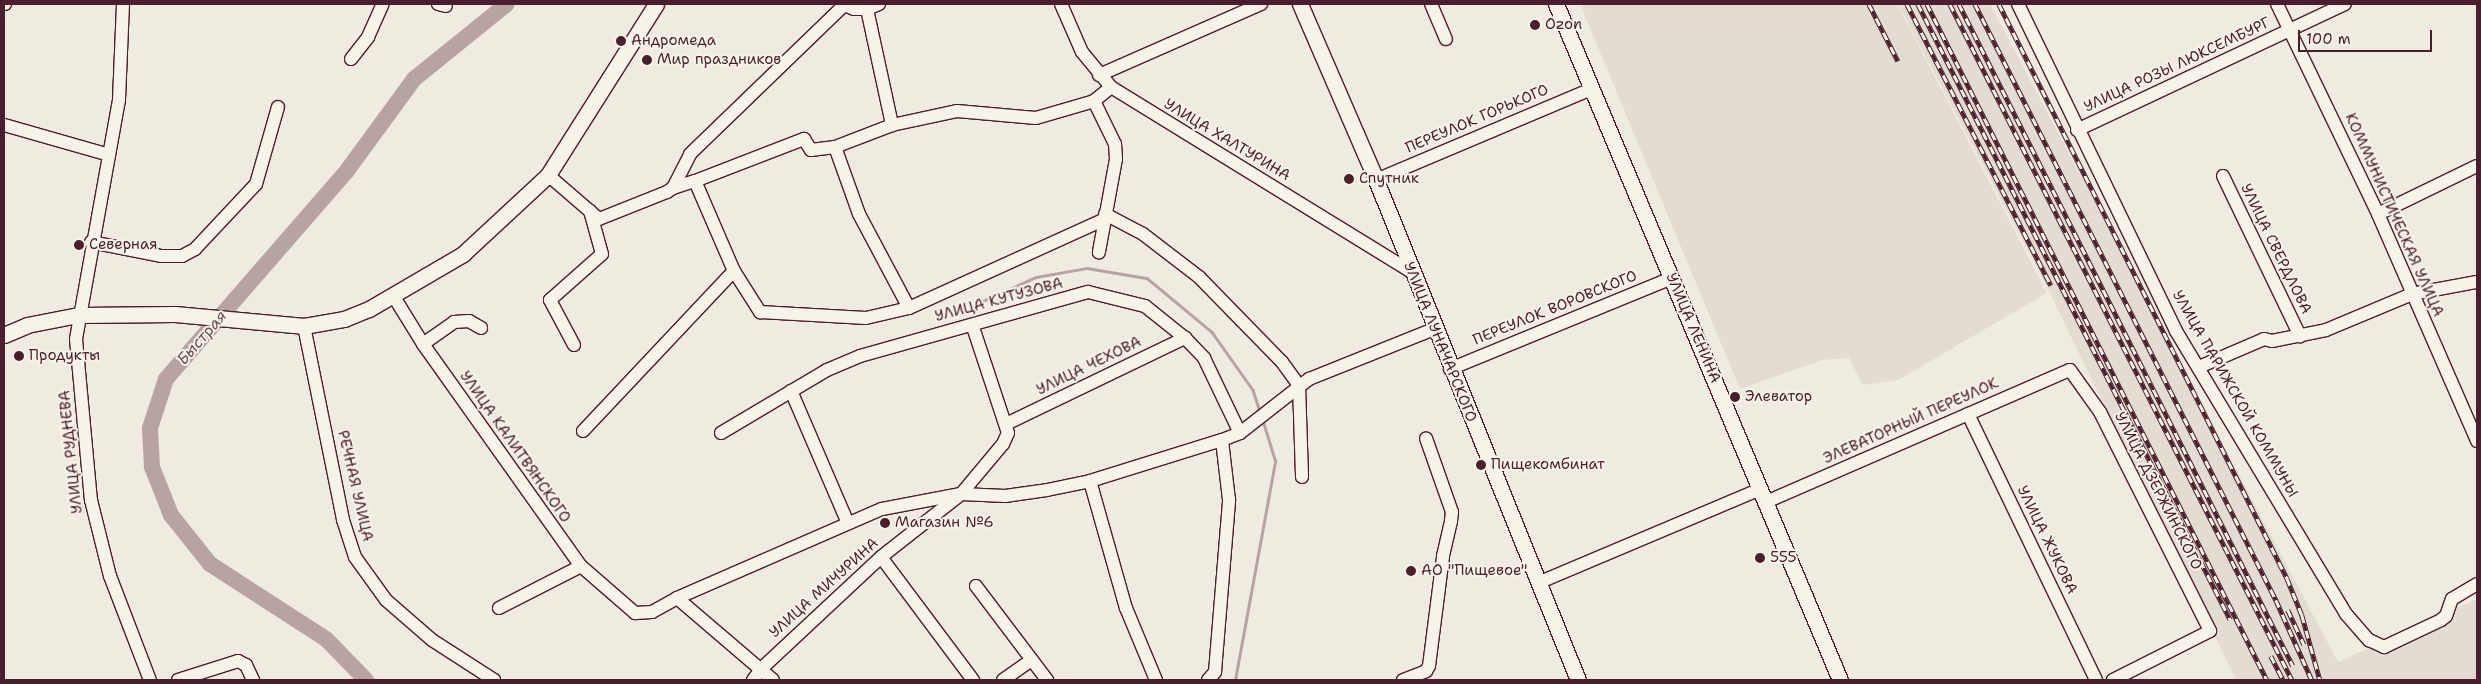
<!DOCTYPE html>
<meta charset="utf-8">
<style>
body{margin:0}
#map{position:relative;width:2481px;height:684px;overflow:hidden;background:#f0ebe0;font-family:"Shantell Sans",sans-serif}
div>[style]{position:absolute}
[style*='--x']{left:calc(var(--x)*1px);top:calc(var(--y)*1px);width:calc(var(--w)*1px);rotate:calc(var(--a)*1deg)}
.built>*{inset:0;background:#e3dcd2}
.stream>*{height:2.5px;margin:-1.25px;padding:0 1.25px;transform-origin:1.25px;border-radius:1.25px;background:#b7a4a2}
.river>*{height:16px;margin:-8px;padding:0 8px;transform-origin:8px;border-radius:8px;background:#b7a4a2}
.roads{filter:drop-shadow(1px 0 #4a1f2b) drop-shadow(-1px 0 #4a1f2b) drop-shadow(0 1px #4a1f2b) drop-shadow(0 -1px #4a1f2b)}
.minor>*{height:12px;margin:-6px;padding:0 6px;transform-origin:6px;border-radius:6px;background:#f7f3e8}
.major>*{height:15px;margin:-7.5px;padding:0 7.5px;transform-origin:7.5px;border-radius:7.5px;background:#f7f3e8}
.rail>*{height:4.5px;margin-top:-2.25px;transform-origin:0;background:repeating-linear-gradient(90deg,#f7f3e8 0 8px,#4a1f2b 0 16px);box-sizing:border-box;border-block:1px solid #4a1f2b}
.dots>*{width:14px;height:14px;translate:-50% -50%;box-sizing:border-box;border:2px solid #f7f3e8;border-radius:50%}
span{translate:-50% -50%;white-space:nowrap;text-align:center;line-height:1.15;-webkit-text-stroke:4px #f7f3e8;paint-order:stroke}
.poi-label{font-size:15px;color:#4a1f2b}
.left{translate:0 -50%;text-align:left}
.street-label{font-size:15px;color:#4a1f2b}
.water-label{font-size:16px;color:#704e55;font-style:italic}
.frame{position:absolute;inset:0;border:5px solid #4a1f2b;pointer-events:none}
.scale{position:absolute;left:2298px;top:30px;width:134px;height:22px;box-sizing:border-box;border:2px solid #4a1f2b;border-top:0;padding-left:6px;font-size:15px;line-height:18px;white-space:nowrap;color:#4a1f2b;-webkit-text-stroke:4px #f7f3e8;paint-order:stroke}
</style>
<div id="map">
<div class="built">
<div style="clip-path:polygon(1580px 4px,1897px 4px,2047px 293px,1898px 380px,1863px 385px,1849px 358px,1822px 360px,1740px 389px)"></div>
<div style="clip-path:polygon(1898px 4px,1990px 4px,2338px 662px,2477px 599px,2477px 680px,2236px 680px,2050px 293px)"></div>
</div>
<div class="stream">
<div style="--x:981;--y:302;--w:60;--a:-24.4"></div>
<div style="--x:1036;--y:277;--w:52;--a:-10"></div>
<div style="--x:1087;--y:268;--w:61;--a:9.5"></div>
<div style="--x:1147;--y:278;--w:85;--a:39.7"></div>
<div style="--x:1212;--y:332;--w:71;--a:54.7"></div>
<div style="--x:1253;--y:390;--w:23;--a:72"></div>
<div style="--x:1235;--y:680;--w:223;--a:-79.6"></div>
<div style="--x:1275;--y:461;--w:41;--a:-107.1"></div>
</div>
<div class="river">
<div style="--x:366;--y:680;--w:57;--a:-134.3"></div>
<div style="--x:326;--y:639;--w:138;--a:-147.1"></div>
<div style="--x:210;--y:564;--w:63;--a:-128.5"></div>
<div style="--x:171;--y:515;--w:52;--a:-111.6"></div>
<div style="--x:152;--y:467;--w:39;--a:-93"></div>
<div style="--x:150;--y:428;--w:52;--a:-71.9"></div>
<div style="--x:166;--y:379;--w:274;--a:-49"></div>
<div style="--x:346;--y:172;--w:115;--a:-53.8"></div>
<div style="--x:414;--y:79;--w:119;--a:-38.9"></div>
</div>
<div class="roads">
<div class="minor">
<div style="--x:4;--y:4;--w:1;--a:0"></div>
<div style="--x:123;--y:4;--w:96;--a:92.4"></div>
<div style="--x:119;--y:100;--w:243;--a:100.2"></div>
<div style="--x:76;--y:339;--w:162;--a:84.7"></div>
<div style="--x:91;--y:500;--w:78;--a:76"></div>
<div style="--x:110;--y:576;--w:111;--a:69"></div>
<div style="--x:438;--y:4;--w:8;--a:14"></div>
<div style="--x:841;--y:4;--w:14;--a:21"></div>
<div style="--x:854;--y:9;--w:13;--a:0"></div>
<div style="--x:867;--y:9;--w:13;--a:-23"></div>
<div style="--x:1061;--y:4;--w:52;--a:66.4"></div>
<div style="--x:1082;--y:52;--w:45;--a:50.4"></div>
<div style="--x:1111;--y:87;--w:351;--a:31.6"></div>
<div style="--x:1431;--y:4;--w:38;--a:67"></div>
<div style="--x:2018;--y:4;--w:363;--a:64.2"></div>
<div style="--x:2176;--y:331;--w:330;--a:59"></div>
<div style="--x:2346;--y:614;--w:35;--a:49"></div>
<div style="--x:2369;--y:640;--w:17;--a:25"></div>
<div style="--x:2384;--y:647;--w:63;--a:-25.3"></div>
<div style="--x:2441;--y:620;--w:6;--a:-39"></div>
<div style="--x:2446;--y:616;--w:18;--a:-71"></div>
<div style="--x:2452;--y:599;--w:29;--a:-31"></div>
<div style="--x:2277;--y:4;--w:233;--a:64.3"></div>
<div style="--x:2378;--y:214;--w:248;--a:66.4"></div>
<div style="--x:867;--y:9;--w:119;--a:77.8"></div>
<div style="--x:351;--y:59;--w:28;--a:-52"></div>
<div style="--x:368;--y:37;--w:36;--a:-66"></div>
<div style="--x:1099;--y:75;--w:177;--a:-23.7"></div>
<div style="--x:1094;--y:101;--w:48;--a:64"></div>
<div style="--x:1115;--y:144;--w:15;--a:86"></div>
<div style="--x:1116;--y:159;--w:95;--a:100.4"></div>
<div style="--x:4;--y:125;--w:109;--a:15.9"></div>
<div style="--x:2077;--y:130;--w:296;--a:-25.2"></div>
<div style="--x:835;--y:147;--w:71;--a:70.3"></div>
<div style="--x:859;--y:214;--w:106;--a:62"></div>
<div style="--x:548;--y:175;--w:67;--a:40.8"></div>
<div style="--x:599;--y:219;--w:73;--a:-21.7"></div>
<div style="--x:667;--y:192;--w:7;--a:-34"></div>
<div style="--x:673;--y:188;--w:38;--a:-63"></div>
<div style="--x:690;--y:154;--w:213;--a:-44"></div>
<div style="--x:2223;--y:176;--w:178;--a:64.3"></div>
<div style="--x:1376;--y:180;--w:233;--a:-22.9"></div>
<div style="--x:695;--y:181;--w:117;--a:-21.1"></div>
<div style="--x:804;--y:139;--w:13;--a:58"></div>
<div style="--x:811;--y:150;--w:24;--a:-7"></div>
<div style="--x:835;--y:147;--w:61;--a:-21.1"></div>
<div style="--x:892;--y:125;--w:66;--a:-12.2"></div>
<div style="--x:957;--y:111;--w:79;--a:5.1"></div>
<div style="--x:1036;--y:118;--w:60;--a:-16.3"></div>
<div style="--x:1094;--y:101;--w:22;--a:-39"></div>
<div style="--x:673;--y:188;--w:23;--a:-18"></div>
<div style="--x:695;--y:181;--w:98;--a:66.6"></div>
<div style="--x:734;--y:271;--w:49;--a:57.6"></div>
<div style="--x:760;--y:312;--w:106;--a:3.2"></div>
<div style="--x:866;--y:318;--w:44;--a:-13.1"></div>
<div style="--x:909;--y:308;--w:213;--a:-24.4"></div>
<div style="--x:1105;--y:214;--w:43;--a:27.8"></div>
<div style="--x:1143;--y:234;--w:71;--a:37.5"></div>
<div style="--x:1199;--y:277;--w:119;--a:45.7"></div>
<div style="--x:1282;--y:362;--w:29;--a:54"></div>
<div style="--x:1299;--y:385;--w:92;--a:88.1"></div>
<div style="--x:2378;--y:214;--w:110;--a:-25.9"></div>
<div style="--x:91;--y:242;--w:71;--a:11.3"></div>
<div style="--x:161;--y:256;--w:21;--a:0"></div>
<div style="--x:182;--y:256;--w:15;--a:-28"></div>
<div style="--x:195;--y:249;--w:89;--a:-46.8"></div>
<div style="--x:256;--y:184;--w:80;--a:-74.1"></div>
<div style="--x:394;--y:297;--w:55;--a:58.3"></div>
<div style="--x:423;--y:344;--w:272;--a:54.6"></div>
<div style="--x:581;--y:566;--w:72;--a:41"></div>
<div style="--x:635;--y:613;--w:17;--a:-3"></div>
<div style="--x:652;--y:612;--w:29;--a:-29"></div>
<div style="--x:677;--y:598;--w:126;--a:40.5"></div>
<div style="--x:304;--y:326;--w:198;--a:78.6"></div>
<div style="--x:343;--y:520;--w:39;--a:72"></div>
<div style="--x:355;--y:557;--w:53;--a:54.2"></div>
<div style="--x:386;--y:600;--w:61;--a:41"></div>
<div style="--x:432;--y:640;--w:74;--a:32.8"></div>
<div style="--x:423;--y:344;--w:38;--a:-35"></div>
<div style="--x:454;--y:322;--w:15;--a:-4"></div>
<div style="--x:469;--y:321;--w:14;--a:30"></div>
<div style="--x:574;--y:345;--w:51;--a:-118.1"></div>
<div style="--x:550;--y:300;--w:69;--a:-41.5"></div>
<div style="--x:602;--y:254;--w:45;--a:-105.6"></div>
<div style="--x:2199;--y:367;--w:71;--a:-23.3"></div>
<div style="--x:2264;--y:339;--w:8;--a:14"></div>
<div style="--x:2272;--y:341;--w:55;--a:-11.5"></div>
<div style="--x:2326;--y:330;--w:93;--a:-22.7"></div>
<div style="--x:2412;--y:294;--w:66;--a:-10.5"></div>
<div style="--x:1450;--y:369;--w:240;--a:-22.3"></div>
<div style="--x:791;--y:391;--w:142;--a:66.7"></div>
<div style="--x:1968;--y:414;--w:295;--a:64.3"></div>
<div style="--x:1006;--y:424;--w:199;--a:-25.7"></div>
<div style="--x:583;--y:431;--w:220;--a:-46.7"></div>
<div style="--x:721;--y:433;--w:123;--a:-30.7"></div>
<div style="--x:827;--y:370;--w:36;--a:-23"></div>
<div style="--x:860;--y:356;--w:237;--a:-15.7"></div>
<div style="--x:1088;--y:292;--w:59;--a:13.8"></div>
<div style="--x:1145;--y:306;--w:51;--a:38.7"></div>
<div style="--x:1185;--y:338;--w:28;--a:46"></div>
<div style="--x:1204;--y:358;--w:83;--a:64.4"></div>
<div style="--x:1090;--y:481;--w:132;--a:74.2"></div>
<div style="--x:1126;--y:608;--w:78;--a:67.4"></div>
<div style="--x:1766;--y:502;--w:331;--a:-23.5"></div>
<div style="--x:2070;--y:370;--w:52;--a:54.5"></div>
<div style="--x:2100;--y:412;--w:245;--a:63.3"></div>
<div style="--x:2210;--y:631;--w:109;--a:153.2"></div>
<div style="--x:881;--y:557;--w:154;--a:53.2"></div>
<div style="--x:1538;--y:583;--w:242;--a:-22.9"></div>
<div style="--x:976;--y:586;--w:118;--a:52.9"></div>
<div style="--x:677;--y:598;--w:223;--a:-23.5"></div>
<div style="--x:882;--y:509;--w:80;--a:-10.8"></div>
<div style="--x:961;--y:494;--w:65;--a:-50"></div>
<div style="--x:1003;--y:444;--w:12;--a:-66"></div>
<div style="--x:1008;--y:433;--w:112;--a:-108.3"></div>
<div style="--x:499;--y:608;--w:92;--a:-27.1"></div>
<div style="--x:178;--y:680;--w:63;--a:-17.6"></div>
<div style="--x:238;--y:661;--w:9;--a:27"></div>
<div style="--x:246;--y:665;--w:17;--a:65"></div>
<div style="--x:753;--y:680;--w:14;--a:-54"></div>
<div style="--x:761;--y:669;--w:164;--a:-43"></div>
<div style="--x:881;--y:557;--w:102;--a:-38.2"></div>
<div style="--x:961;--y:494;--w:44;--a:2.6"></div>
<div style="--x:1005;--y:496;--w:42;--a:-8.1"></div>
<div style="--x:1047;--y:490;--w:44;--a:-11.8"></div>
<div style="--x:1090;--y:481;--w:138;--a:-17.3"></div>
<div style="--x:1222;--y:440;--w:19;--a:-21"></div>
<div style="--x:1240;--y:433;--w:88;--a:-38"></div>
<div style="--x:1309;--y:379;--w:135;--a:-21.8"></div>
<div style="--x:1003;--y:680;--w:35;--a:-35"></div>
<div style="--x:1208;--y:680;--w:11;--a:-49"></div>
<div style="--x:1215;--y:672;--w:173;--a:-85.3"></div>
<div style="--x:1229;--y:500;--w:60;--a:-96.7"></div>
<div style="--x:1403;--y:680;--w:25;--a:-21"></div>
<div style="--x:1426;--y:671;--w:6;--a:-59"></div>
<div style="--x:1429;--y:666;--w:111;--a:-82.7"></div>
<div style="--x:1443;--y:556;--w:36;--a:-77"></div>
<div style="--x:1451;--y:521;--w:9;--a:-84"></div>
<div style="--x:1452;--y:512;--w:78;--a:-109.4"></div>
</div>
<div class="major">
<div style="--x:1300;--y:4;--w:192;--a:66.6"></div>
<div style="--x:1376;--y:180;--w:539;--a:68"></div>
<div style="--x:1556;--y:4;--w:733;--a:67.21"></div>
<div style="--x:4;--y:335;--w:25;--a:-23"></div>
<div style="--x:27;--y:325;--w:52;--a:-11.1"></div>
<div style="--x:78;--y:315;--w:97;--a:-0.6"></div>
<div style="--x:175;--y:314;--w:130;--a:5.3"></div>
<div style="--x:304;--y:326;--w:41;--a:-9.9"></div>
<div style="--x:344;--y:319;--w:27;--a:-22"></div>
<div style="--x:369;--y:309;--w:109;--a:-30.3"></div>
<div style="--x:463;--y:254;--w:116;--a:-42.9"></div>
<div style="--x:548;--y:175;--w:202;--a:-57.7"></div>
</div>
</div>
<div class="rail">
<div style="--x:1869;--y:4;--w:64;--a:63"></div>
<div style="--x:1907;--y:4;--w:316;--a:62.9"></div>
<div style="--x:1918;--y:4;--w:690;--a:63.1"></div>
<div style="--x:1927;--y:4;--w:757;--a:63.3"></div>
<div style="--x:1950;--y:4;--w:758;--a:63.16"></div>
<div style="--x:1959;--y:4;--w:741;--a:63.23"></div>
<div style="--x:1975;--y:4;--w:668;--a:63.2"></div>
<div style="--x:2276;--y:600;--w:88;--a:65.8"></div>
<div style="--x:1999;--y:4;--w:642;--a:63.36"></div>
<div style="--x:2287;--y:578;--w:40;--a:68"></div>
<div style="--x:2302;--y:615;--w:67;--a:74.5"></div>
<div style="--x:2288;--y:610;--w:38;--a:65"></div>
<div style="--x:2271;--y:656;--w:27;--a:63"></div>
</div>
<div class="dots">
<div style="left:1535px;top:25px;background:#4a1f2b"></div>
<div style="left:621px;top:41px;background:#4a1f2b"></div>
<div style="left:647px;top:60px;background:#4a1f2b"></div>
<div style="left:1349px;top:179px;background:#4a1f2b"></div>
<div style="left:79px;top:245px;background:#4a1f2b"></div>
<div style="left:19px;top:356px;background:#4a1f2b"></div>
<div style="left:1735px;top:397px;background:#4a1f2b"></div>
<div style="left:1481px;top:465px;background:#4a1f2b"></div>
<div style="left:885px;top:523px;background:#4a1f2b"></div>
<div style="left:1760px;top:558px;background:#4a1f2b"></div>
<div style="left:1411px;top:571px;background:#4a1f2b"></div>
</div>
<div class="poi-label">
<span class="left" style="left:1545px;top:25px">Ozon</span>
<span class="left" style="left:631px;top:41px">Андромеда</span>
<span class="left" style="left:657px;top:60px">Мир праздников</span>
<span class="left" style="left:1359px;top:179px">Спутник</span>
<span class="left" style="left:89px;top:245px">Северная</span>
<span class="left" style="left:29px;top:356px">Продукты</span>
<span class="left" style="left:1745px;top:397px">Элеватор</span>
<span class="left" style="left:1491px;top:465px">Пищекомбинат</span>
<span class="left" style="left:895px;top:523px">Магазин №6</span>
<span class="left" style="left:1770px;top:558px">555</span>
<span class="left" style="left:1421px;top:571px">АО "Пищевое"</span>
</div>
<div class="street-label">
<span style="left:2177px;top:65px;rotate:-25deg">УЛИЦА РОЗЫ ЛЮКСЕМБУРГ</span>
<span style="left:1477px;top:119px;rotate:-23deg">ПЕРЕУЛОК ГОРЬКОГО</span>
<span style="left:1227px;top:140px;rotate:31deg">УЛИЦА ХАЛТУРИНА</span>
<span style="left:2394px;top:215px;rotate:66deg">КОММУНИСТИЧЕСКАЯ УЛИЦА</span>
<span style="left:2276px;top:249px;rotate:64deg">УЛИЦА СВЕРДЛОВА</span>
<span style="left:999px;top:300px;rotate:-15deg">УЛИЦА КУТУЗОВА</span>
<span style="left:1555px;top:308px;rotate:-22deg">ПЕРЕУЛОК ВОРОВСКОГО</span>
<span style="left:1693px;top:328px;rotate:67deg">УЛИЦА ЛЕНИНА</span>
<span style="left:1440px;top:342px;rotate:68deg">УЛИЦА ЛУНАЧАРСКОГО</span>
<span style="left:1089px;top:366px;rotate:-26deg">УЛИЦА ЧЕХОВА</span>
<span style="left:2235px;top:394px;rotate:60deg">УЛИЦА ПАРИЖСКОЙ КОММУНЫ</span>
<span style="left:1911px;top:421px;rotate:-24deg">ЭЛЕВАТОРНЫЙ ПЕРЕУЛОК</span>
<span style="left:515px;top:447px;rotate:55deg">УЛИЦА КАЛИТВЯНСКОГО</span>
<span style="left:71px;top:452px;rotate:-96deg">УЛИЦА РУДНЕВА</span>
<span style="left:355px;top:486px;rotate:77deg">РЕЧНАЯ УЛИЦА</span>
<span style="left:2158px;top:491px;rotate:63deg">УЛИЦА ДЗЕРЖИНСКОГО</span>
<span style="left:2047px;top:540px;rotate:64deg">УЛИЦА ЖУКОВА</span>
<span style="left:824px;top:588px;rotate:-42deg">УЛИЦА МИЧУРИНА</span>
</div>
<div class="water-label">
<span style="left:202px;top:338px;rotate:-49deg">Быстрая</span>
</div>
<div class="frame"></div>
<div class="scale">100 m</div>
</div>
